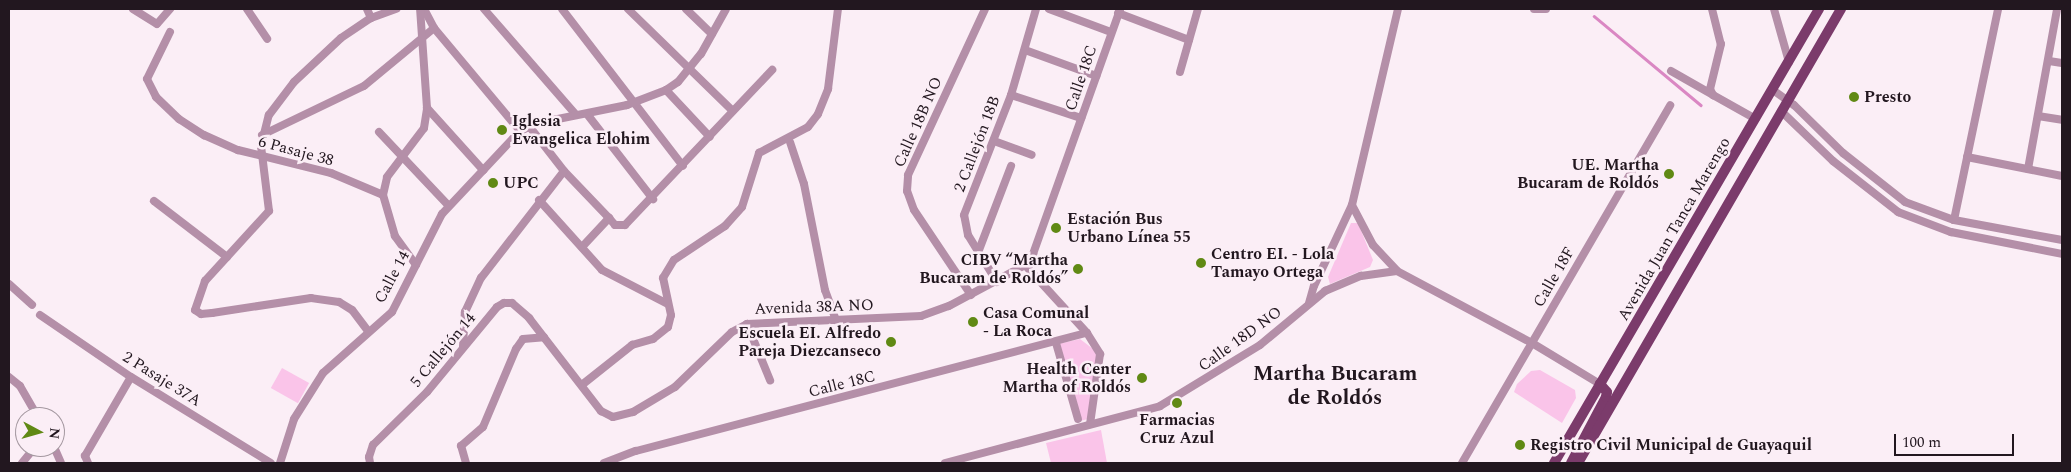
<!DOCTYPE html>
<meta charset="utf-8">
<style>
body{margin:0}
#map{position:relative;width:2071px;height:472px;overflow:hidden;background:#fbeef6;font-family:Spectral,serif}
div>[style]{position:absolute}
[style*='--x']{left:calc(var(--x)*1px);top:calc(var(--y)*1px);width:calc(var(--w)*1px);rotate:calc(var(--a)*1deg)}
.green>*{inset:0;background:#fac4e9;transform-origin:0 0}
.stream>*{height:2.5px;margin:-1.25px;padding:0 1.25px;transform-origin:1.25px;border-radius:1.25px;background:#da87c3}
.minor>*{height:8px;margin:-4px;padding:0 4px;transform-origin:4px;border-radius:4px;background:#b48fa8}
.major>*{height:10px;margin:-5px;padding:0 5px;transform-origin:5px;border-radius:5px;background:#7b3b6b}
.dots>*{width:14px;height:14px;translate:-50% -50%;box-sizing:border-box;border:2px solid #fbeef6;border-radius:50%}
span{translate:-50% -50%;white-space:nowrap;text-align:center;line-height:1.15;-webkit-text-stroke:5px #fbeef6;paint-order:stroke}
.street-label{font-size:16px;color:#22171f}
.poi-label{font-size:16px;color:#22171f;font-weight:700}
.left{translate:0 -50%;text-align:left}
.right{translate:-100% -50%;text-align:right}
.district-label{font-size:21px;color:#22171f;font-weight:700}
.frame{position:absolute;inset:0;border:10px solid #22171f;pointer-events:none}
.north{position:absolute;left:15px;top:407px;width:50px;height:50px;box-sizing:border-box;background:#fbeef6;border:1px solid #a498a0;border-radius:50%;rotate:96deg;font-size:14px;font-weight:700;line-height:20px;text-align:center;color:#22171f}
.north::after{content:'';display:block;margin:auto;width:18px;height:22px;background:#608914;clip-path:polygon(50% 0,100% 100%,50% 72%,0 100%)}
.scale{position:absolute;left:1894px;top:434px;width:120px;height:22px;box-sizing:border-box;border:2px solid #22171f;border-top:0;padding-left:6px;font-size:15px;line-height:18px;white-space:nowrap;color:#22171f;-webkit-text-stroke:4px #fbeef6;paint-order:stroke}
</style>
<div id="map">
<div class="green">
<div style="clip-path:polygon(1351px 223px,1358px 223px,1373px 260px,1370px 267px,1330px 284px,1328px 277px)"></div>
<div style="clip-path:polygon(1080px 339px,1097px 352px,1088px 419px,1080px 421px,1058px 344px)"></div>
<div style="left:282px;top:368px;width:31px;height:23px;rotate:29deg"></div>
<div style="clip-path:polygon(1540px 370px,1575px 390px,1576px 398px,1562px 423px,1514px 392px,1517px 384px,1531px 371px)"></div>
<div style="clip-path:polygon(1101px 430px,1107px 463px,1051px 463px,1046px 443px)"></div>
</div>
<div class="stream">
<div style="--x:1594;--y:16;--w:139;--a:39.8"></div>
</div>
<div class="minor">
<div style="--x:133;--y:9;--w:28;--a:32"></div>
<div style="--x:157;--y:24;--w:20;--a:-49"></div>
<div style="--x:247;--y:9;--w:36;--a:56"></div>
<div style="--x:367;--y:9;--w:10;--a:66"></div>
<div style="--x:424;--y:9;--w:21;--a:62"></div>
<div style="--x:434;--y:28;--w:134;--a:50.1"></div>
<div style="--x:484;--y:9;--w:140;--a:49"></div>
<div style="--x:562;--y:9;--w:198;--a:52.4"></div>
<div style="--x:628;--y:9;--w:146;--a:44.2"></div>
<div style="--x:686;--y:9;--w:36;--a:44"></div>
<div style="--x:1049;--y:9;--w:66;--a:20.4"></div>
<div style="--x:1534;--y:9;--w:12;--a:0"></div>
<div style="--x:1712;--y:9;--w:36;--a:76"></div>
<div style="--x:1721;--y:44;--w:46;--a:103.7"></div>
<div style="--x:1710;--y:89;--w:7;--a:63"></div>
<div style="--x:1713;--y:95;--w:49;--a:29.2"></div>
<div style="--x:1774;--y:9;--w:55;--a:74.2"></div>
<div style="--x:1118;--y:13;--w:76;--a:20.8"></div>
<div style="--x:170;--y:32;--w:52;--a:116.1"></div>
<div style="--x:147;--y:79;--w:20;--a:63"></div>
<div style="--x:156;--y:97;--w:32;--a:44"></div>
<div style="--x:179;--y:119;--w:30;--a:33"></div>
<div style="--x:204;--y:135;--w:37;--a:24"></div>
<div style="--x:238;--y:150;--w:96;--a:13.9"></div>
<div style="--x:331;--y:173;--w:56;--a:22.9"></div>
<div style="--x:1025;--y:50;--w:76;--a:20.1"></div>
<div style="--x:2049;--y:61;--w:13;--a:9"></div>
<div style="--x:1671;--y:71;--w:48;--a:29.7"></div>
<div style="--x:1180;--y:72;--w:66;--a:-74.1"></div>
<div style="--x:666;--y:90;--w:64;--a:46.9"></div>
<div style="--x:1773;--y:90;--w:26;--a:36"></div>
<div style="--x:1794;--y:105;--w:69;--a:44.4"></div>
<div style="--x:1843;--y:153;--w:79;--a:38.3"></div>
<div style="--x:1905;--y:202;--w:52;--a:20.2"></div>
<div style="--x:1954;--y:220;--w:110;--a:10.5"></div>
<div style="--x:1011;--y:95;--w:74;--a:18.2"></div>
<div style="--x:427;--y:108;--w:84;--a:47.9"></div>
<div style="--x:1781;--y:111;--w:72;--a:43.9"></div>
<div style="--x:1833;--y:161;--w:83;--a:38.1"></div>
<div style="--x:1898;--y:212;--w:57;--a:20.7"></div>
<div style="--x:1951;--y:232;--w:113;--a:11.2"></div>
<div style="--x:587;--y:114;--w:108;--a:52.2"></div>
<div style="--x:2038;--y:116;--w:24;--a:9"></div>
<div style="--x:529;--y:126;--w:57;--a:52.1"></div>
<div style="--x:564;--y:171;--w:65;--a:46.2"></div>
<div style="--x:609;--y:218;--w:9;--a:49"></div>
<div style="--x:615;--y:225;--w:10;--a:0"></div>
<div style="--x:625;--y:225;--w:214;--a:-46.5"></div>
<div style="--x:379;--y:132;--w:100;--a:46.6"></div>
<div style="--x:262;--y:135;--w:113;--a:-25.7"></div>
<div style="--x:364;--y:86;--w:91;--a:-39.6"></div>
<div style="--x:994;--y:141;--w:40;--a:20.2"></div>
<div style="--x:790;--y:142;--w:44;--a:71.6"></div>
<div style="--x:804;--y:184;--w:108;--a:78.8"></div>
<div style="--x:825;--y:290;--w:32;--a:70"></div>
<div style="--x:1967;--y:157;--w:97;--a:11.3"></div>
<div style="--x:2028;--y:169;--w:163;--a:-79.7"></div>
<div style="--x:539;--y:200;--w:94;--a:48"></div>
<div style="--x:602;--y:270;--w:74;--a:27.3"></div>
<div style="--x:154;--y:201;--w:92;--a:37.5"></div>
<div style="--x:1352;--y:205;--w:45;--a:62.3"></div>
<div style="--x:1373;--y:245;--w:35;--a:47"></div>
<div style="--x:1397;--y:271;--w:153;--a:28.1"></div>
<div style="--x:1532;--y:343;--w:79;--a:31.1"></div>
<div style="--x:1954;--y:220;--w:216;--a:-78.2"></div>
<div style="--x:582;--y:247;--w:40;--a:-47"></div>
<div style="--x:979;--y:250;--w:90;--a:-69.1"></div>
<div style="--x:416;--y:265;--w:36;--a:-126"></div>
<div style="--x:395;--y:236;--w:43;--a:-106.3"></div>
<div style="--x:383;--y:195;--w:18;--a:-77"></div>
<div style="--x:387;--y:177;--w:61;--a:-52.9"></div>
<div style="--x:424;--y:128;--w:20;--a:-81"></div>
<div style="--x:427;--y:108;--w:99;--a:-94"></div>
<div style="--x:1025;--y:265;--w:92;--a:47.6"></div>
<div style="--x:1087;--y:333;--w:25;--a:58"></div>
<div style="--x:1100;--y:354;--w:71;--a:98.1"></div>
<div style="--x:997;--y:282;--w:55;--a:-121.7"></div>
<div style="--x:968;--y:235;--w:20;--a:-101"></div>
<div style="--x:964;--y:215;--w:129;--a:-68.6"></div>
<div style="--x:1011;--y:95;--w:90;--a:-73.8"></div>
<div style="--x:9;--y:284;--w:31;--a:42"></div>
<div style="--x:971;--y:295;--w:102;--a:-123.8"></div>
<div style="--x:914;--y:210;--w:20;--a:-110"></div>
<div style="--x:907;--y:191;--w:16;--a:-86"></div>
<div style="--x:908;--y:175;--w:183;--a:-65.1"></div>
<div style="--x:1309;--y:303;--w:18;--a:-74"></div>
<div style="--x:1314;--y:286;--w:89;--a:-64.9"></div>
<div style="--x:1352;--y:205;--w:201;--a:-76.8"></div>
<div style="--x:40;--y:315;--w:110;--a:34.3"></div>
<div style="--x:131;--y:377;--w:164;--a:31.6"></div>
<div style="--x:747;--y:324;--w:61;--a:67.7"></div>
<div style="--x:368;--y:331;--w:26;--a:-127"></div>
<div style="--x:352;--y:310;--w:15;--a:-148"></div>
<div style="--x:339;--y:302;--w:28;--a:-172"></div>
<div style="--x:311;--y:298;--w:100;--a:171.4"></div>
<div style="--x:212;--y:313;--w:11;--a:175"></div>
<div style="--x:201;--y:314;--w:7;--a:-146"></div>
<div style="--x:195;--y:310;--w:31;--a:-71"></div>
<div style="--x:205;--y:281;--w:95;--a:-47.6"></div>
<div style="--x:269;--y:211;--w:65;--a:-97"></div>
<div style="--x:261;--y:146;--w:32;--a:-76"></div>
<div style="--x:269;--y:115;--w:41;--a:-52.9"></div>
<div style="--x:294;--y:82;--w:64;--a:-43.1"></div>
<div style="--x:341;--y:38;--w:36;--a:-34"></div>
<div style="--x:371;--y:18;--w:27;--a:-20"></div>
<div style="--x:1056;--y:343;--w:79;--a:73.9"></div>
<div style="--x:463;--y:347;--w:35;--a:-87"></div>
<div style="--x:465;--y:312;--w:38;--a:-65"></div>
<div style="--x:481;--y:278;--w:135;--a:-52.2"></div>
<div style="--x:9;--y:377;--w:14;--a:39"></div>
<div style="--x:20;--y:386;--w:36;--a:60"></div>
<div style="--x:583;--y:384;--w:63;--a:-38.5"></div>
<div style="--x:632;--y:345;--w:22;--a:-16"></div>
<div style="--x:653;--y:339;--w:19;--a:-39"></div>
<div style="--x:668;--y:327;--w:12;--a:-76"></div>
<div style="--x:671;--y:315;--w:38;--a:-102"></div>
<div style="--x:663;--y:278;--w:21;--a:-59"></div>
<div style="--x:674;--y:260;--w:61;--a:-33.7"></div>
<div style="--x:725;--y:226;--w:25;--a:-48"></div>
<div style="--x:742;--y:207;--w:57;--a:-72.5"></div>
<div style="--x:759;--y:153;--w:55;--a:-28"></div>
<div style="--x:808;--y:127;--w:16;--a:-52"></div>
<div style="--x:818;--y:114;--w:27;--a:-68"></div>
<div style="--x:828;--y:89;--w:81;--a:-82.9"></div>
<div style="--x:54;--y:447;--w:17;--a:66"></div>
<div style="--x:22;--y:463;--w:21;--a:-51"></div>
<div style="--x:88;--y:463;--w:8;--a:-113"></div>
<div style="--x:85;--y:456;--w:91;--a:-59.8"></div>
<div style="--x:280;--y:463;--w:46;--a:-72.3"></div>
<div style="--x:294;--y:419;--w:54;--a:-57.8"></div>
<div style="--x:323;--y:373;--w:92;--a:-41.5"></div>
<div style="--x:392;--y:312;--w:110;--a:-63"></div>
<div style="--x:442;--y:214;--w:114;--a:-46.8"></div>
<div style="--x:520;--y:131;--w:20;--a:-24"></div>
<div style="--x:538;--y:123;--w:91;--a:-11.4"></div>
<div style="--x:627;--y:105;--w:42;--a:-21"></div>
<div style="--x:666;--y:90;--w:14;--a:-34"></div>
<div style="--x:678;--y:82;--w:36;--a:-51"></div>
<div style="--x:701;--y:54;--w:51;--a:-60.9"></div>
<div style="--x:370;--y:463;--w:6;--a:-99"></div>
<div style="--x:369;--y:457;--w:13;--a:-72"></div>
<div style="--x:373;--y:445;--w:76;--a:-44.5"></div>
<div style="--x:427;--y:392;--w:110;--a:-50.5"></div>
<div style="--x:497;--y:307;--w:8;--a:-30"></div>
<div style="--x:504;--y:303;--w:8;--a:0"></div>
<div style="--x:512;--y:303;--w:23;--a:41"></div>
<div style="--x:529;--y:318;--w:118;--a:52.3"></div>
<div style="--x:601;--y:411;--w:13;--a:27"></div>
<div style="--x:613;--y:417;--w:21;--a:-14"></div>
<div style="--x:633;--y:412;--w:49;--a:-30.8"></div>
<div style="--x:675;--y:387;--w:79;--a:-44"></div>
<div style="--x:732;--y:332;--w:17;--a:-28"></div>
<div style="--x:747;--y:324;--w:174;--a:-2.6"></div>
<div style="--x:921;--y:316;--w:30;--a:-20"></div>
<div style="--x:949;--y:306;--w:86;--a:-28.3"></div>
<div style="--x:1025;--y:265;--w:14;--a:-54"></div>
<div style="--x:1033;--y:254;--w:260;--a:-70.4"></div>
<div style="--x:466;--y:463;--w:18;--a:-106"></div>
<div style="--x:461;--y:446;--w:29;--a:-41"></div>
<div style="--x:483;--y:427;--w:85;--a:-67.1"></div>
<div style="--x:516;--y:349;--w:12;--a:-55"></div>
<div style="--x:523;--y:339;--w:21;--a:-5"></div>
<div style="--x:604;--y:463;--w:34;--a:-21"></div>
<div style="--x:636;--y:451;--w:466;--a:-14.7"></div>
<div style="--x:945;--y:463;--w:222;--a:-14.8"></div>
<div style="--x:1160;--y:406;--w:117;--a:-31.4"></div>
<div style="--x:1260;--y:345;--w:85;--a:-39.7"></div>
<div style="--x:1325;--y:291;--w:39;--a:-23"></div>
<div style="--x:1361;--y:276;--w:36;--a:-8"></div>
<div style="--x:1462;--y:463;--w:414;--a:-59.8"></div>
</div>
<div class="major">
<div style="--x:1554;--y:463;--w:526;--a:-59.73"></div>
<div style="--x:1571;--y:463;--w:75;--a:-62.1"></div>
<div style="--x:1606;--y:397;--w:5;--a:-79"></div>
<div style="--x:1607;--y:392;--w:11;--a:-131"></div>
<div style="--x:1578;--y:463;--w:525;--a:-59.92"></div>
</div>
<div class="dots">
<div style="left:1854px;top:97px;background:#608914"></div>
<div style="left:502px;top:130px;background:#608914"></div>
<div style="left:1669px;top:174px;background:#608914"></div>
<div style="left:493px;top:183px;background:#608914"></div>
<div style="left:1056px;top:228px;background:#608914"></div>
<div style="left:1201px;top:263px;background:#608914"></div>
<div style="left:1078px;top:269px;background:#608914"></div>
<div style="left:973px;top:322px;background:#608914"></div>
<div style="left:891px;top:342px;background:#608914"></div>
<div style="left:1142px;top:378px;background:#608914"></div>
<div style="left:1177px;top:403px;background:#608914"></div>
<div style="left:1520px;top:445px;background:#608914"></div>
</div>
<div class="street-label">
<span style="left:1081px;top:78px;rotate:-71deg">Calle 18C</span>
<span style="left:918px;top:122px;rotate:-66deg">Calle 18B NO</span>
<span style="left:977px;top:144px;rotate:-69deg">2 Callejón 18B</span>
<span style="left:296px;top:151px;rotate:15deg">6 Pasaje 38</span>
<span style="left:1674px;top:229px;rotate:-60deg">Avenida Juan Tanca Marengo</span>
<span style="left:392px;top:277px;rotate:-62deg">Calle 14</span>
<span style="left:1554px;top:277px;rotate:-60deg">Calle 18F</span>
<span style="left:814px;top:307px;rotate:-2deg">Avenida 38A NO</span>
<span style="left:1240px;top:339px;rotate:-36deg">Calle 18D NO</span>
<span style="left:443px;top:350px;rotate:-50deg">5 Callejón 14</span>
<span style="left:162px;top:379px;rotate:32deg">2 Pasaje 37A</span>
<span style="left:842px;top:384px;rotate:-14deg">Calle 18C</span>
</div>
<div class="poi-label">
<span class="left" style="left:1864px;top:97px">Presto</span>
<span class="left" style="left:512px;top:130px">Iglesia<br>Evangelica Elohim</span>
<span class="right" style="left:1659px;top:174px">UE. Martha<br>Bucaram de Roldós</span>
<span class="left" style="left:503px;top:183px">UPC</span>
<span class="left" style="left:1067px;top:228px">Estación Bus<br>Urbano Línea 55</span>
<span class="left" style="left:1211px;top:263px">Centro EI. - Lola<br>Tamayo Ortega</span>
<span class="right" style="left:1068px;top:269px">CIBV “Martha<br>Bucaram de Roldós”</span>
<span class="left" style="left:983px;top:322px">Casa Comunal<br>- La Roca</span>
<span class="right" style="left:881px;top:342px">Escuela EI. Alfredo<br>Pareja Diezcanseco</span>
<span class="right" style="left:1131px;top:378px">Health Center<br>Martha of Roldós</span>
<span style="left:1177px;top:429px">Farmacias<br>Cruz Azul</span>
<span class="left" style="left:1530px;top:445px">Registro Civil Municipal de Guayaquil</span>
</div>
<div class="district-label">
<span style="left:1335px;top:386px">Martha Bucaram<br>de Roldós</span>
</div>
<div class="frame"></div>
<div class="north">N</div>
<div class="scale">100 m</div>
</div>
